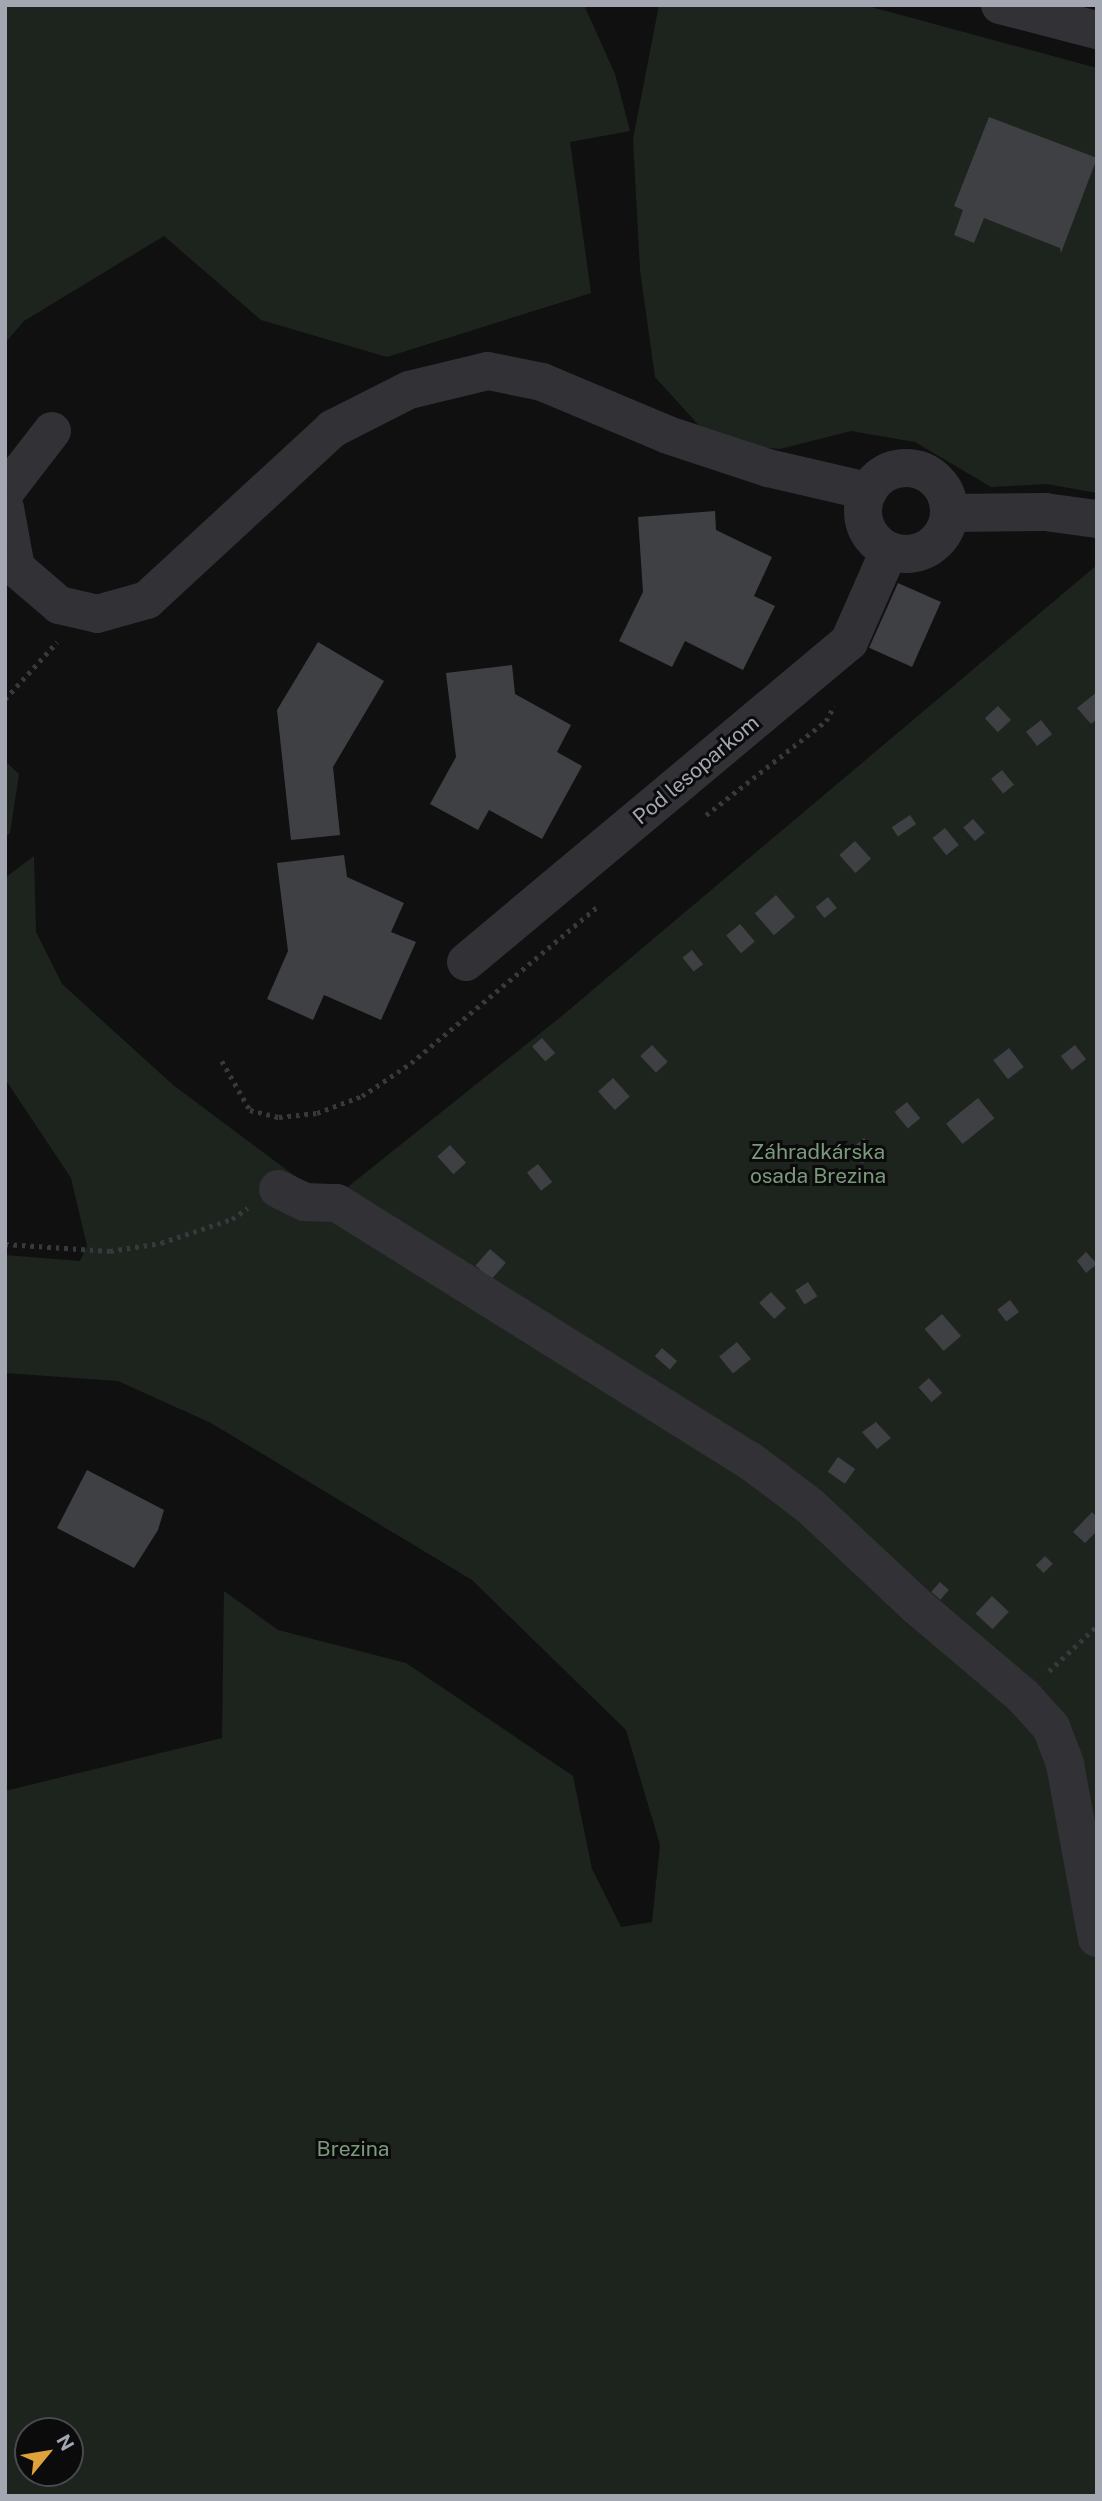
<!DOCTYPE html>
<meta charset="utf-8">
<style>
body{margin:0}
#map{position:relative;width:1102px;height:2501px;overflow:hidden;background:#101011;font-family:"Public Sans",sans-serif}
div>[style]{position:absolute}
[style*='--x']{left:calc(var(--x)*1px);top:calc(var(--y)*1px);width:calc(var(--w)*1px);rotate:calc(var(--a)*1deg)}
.green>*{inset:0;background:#1d241d}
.building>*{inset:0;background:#3f4044;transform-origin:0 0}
.path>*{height:4.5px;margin-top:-2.25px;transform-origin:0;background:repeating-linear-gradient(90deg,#38393d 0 3.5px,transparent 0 8.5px)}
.minor>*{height:38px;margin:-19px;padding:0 19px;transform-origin:19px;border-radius:19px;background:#323236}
.minor>.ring{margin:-19px;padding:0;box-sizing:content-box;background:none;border:38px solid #323236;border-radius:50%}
span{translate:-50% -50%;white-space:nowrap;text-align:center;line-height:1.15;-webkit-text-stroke:6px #0b0b0c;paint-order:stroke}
.street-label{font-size:21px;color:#a3a7b1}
.park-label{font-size:21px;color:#7b9a7c}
.frame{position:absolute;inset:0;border:7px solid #a3a7b1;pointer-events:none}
.north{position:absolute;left:14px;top:2417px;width:70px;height:70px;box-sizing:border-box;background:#0b0b0c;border:2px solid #48494e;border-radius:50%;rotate:60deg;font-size:19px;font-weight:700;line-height:28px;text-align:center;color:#a3a7b1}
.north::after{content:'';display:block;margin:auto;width:24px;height:32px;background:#dfa23a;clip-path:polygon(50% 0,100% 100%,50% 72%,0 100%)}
</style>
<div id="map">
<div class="green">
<div style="clip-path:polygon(5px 5px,584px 5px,615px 74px,630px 131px,570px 142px,591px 293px,387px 357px,261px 320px,164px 236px,24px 321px,5px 343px)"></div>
<div style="clip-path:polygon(659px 5px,864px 5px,1097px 68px,1097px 493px,1047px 484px,991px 487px,915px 442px,851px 431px,780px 449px,739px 446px,704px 431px,655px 377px,640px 270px,633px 139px)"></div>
<div style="clip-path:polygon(evenodd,1097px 565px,1097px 2496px,5px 2496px,5px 1791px,222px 1738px,224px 1591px,278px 1630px,406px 1663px,573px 1776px,592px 1869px,621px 1927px,652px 1922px,660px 1845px,626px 1730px,472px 1580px,211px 1423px,118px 1381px,5px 1373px,5px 1255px,80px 1261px,87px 1246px,71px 1178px,5px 1079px,5px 878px,34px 856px,36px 932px,62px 984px,173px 1085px,299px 1179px,339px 1194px,563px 1015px,1097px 565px,28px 2431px,70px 2431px,70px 2473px,28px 2473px,28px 2431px)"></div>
<div style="clip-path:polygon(5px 761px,19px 774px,10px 833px,5px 837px)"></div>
</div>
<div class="building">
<div style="clip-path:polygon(989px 117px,1097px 158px,1061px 253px,1060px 248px,984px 218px,974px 243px,954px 235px,963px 210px,954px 206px)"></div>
<div style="clip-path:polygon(715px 511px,716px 530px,772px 557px,754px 596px,775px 606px,743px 670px,685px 641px,672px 667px,619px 641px,643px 592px,638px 517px)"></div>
<div style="left:898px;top:583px;width:47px;height:71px;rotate:24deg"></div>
<div style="clip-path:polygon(318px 642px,384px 681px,333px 767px,340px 835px,291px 840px,277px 710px)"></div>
<div style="clip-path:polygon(512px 665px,515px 694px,571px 725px,557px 752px,582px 766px,542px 839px,489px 810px,478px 830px,430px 804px,456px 757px,446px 673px)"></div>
<div style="clip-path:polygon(1097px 692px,1097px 719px,1091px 724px,1077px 708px)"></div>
<div style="left:998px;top:706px;width:19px;height:18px;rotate:47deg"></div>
<div style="left:1041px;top:720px;width:18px;height:19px;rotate:52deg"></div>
<div style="left:1002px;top:770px;width:19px;height:14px;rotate:51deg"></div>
<div style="left:910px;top:815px;width:11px;height:22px;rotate:56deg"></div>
<div style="left:973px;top:819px;width:18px;height:13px;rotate:49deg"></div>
<div style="left:945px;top:828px;width:22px;height:16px;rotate:51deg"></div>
<div style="left:855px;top:841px;width:24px;height:21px;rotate:48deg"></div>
<div style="clip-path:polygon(344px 855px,347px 877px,404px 903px,391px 932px,416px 942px,381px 1020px,324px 995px,313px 1020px,267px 999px,288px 951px,277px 863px)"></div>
<div style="left:776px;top:895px;width:29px;height:28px;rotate:49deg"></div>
<div style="left:828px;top:897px;width:14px;height:16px;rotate:51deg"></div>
<div style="left:740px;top:924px;width:23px;height:18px;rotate:50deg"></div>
<div style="left:692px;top:950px;width:18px;height:12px;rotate:52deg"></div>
<div style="left:542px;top:1038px;width:20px;height:13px;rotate:49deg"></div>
<div style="left:652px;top:1045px;width:23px;height:16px;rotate:47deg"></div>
<div style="left:1075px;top:1045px;width:18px;height:18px;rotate:52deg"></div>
<div style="left:1009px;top:1048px;width:24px;height:20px;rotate:52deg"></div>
<div style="left:613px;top:1078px;width:25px;height:20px;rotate:48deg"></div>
<div style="left:978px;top:1098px;width:26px;height:41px;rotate:51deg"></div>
<div style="left:907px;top:1102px;width:21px;height:16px;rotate:51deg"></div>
<div style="left:864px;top:1138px;width:18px;height:18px;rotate:49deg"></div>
<div style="left:450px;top:1145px;width:24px;height:17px;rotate:48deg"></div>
<div style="left:538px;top:1164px;width:23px;height:14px;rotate:52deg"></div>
<div style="left:490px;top:1249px;width:21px;height:22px;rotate:41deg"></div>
<div style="clip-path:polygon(1086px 1252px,1097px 1264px,1086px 1273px,1077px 1261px)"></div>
<div style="left:808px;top:1282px;width:17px;height:15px;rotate:57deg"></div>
<div style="left:771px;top:1292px;width:22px;height:16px;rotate:47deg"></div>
<div style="left:1010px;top:1300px;width:15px;height:16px;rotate:53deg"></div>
<div style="left:942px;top:1314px;width:29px;height:23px;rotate:49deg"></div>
<div style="left:737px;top:1342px;width:22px;height:23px;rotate:51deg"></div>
<div style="left:662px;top:1348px;width:20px;height:11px;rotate:41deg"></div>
<div style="left:929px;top:1378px;width:20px;height:14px;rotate:49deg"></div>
<div style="clip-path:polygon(876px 1422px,891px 1438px,877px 1449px,862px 1432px)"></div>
<div style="left:838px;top:1457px;width:21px;height:18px;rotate:35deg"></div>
<div style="clip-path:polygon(87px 1470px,164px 1510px,158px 1530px,134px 1568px,57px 1528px)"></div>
<div style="clip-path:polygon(1092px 1512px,1097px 1517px,1097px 1531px,1085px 1543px,1073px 1532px)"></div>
<div style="left:1045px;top:1556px;width:11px;height:13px;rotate:45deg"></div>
<div style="left:940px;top:1582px;width:12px;height:13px;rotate:42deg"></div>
<div style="left:992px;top:1596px;width:23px;height:24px;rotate:43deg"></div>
</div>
<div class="path">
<div style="--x:5;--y:699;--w:77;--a:-47.6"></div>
<div style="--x:706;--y:815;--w:152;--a:-38.1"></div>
<div style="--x:826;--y:721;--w:17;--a:-62"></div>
<div style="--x:222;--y:1061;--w:56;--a:60.3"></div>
<div style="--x:250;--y:1110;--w:30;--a:14"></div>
<div style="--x:279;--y:1117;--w:38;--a:-6"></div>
<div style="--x:317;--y:1113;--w:48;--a:-20.7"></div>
<div style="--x:362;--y:1096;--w:59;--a:-34"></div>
<div style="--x:411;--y:1063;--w:244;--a:-40"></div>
<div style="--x:5;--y:1244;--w:105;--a:3.8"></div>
<div style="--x:110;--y:1251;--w:52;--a:-8.9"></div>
<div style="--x:161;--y:1243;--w:75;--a:-18.7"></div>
<div style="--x:232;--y:1219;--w:19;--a:-35"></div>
<div style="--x:1049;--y:1671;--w:66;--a:-43.2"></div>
</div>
<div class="minor">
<div style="--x:1000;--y:5;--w:100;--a:14.5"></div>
<div class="ring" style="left:863px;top:468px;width:48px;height:48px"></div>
<div style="--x:5;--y:492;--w:77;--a:-52.4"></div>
<div style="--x:5;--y:508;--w:61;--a:79.6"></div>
<div style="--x:16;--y:568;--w:57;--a:40.7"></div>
<div style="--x:59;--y:605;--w:39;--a:13"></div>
<div style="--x:97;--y:614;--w:52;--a:-15.6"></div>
<div style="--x:147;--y:600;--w:252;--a:-42.7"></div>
<div style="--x:332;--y:429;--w:86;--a:-26.9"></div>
<div style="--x:409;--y:390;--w:81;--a:-13.5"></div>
<div style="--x:488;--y:371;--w:55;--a:11.5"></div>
<div style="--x:542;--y:382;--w:137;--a:22.8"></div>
<div style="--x:668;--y:435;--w:105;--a:18.3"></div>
<div style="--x:768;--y:468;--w:103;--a:13"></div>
<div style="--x:950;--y:513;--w:95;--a:-0.6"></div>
<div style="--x:1045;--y:512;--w:52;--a:7.7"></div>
<div style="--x:466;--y:962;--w:499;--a:-39.9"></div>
<div style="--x:849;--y:642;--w:99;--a:-66.3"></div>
<div style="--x:278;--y:1189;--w:30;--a:26"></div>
<div style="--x:305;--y:1202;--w:32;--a:2"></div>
<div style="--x:337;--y:1203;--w:486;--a:32"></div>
<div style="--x:749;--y:1460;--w:76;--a:37"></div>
<div style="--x:810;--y:1506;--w:148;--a:43.1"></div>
<div style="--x:918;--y:1607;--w:138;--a:40.3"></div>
<div style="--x:1023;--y:1696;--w:42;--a:47.9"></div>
<div style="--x:1051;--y:1727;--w:40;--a:69"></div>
<div style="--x:1065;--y:1764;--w:177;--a:79.6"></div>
</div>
<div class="street-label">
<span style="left:696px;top:770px;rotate:-40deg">Pod lesoparkom</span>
</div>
<div class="park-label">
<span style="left:818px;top:1164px">Záhradkárska<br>osada Brezina</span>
<span style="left:353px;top:2149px">Brezina</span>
</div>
<div class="frame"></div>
<div class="north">N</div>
</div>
